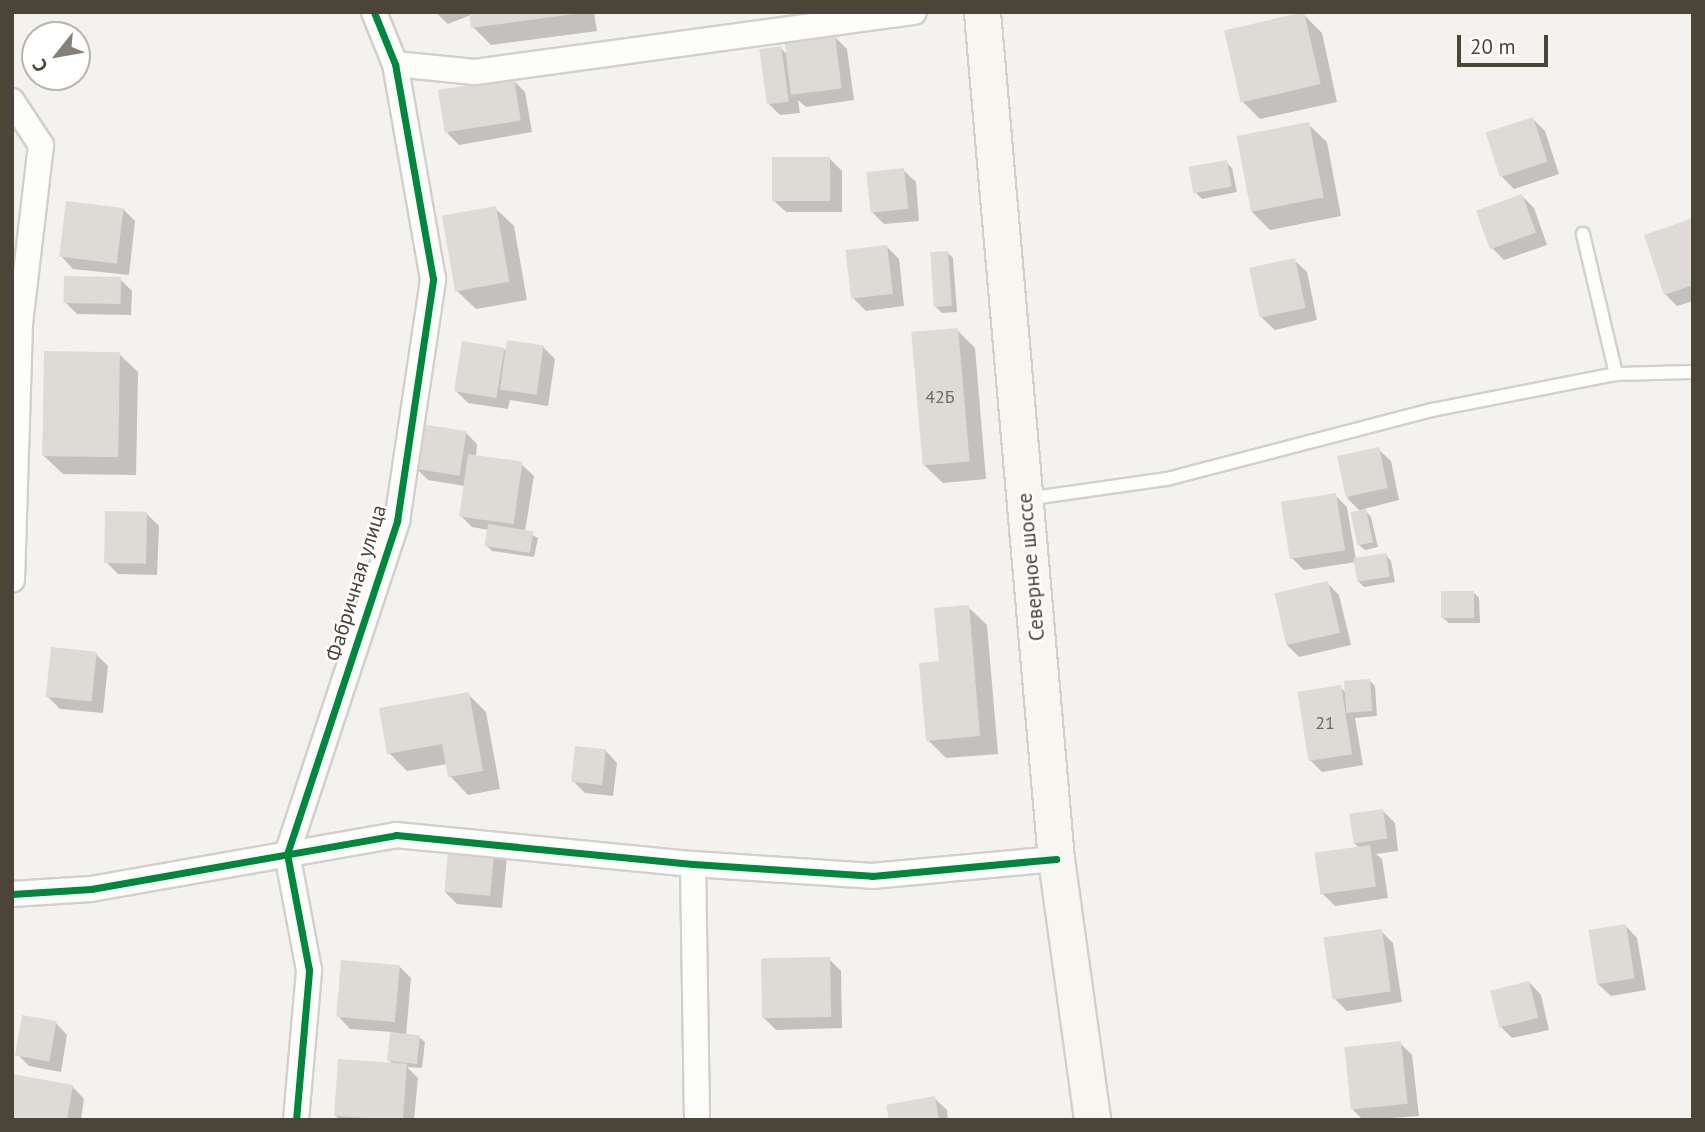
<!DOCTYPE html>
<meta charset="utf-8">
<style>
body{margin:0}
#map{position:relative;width:1705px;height:1132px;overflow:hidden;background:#f4f2ee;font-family:"PT Sans",sans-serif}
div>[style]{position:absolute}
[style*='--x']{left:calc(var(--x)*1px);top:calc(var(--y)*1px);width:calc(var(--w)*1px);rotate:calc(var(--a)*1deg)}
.shadow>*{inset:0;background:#0003}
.building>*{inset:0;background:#dedbd6;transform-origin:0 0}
.roads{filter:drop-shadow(2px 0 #d2d0cb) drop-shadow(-2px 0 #d2d0cb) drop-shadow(0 2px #d2d0cb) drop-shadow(0 -2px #d2d0cb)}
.service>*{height:12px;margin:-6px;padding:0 6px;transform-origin:6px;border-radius:6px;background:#fdfdfc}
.minor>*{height:24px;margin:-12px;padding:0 12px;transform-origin:12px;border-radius:12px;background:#fdfdfc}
.secondary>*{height:35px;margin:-17.5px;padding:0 17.5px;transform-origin:17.5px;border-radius:17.5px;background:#f7f6f1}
.cycleway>*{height:7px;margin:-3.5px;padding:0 3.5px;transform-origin:3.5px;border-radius:3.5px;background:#00873e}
span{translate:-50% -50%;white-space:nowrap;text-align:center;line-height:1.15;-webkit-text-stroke:5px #fff;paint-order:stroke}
.number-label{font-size:18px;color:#706a61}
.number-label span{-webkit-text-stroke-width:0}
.street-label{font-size:21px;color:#4b4439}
.frame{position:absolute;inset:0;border:14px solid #4b4439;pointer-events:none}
.north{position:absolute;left:21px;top:21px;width:70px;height:70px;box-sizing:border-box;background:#fff;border:2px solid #b7b4b0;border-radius:50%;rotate:239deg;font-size:19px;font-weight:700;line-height:28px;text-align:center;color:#4b4439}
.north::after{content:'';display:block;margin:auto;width:24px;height:32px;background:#868178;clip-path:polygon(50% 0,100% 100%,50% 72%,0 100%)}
.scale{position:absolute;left:1457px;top:35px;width:91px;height:32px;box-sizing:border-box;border:4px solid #4b4439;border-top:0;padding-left:9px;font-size:21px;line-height:24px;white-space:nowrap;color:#4b4439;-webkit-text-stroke:5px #fff;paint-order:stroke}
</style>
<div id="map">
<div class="shadow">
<div style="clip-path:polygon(435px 12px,594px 12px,597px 31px,491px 45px,473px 27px,471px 15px,448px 24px)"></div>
<div style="clip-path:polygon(1303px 14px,1322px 33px,1337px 102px,1260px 119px,1241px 100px)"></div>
<div style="clip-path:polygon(835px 37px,847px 49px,854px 100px,806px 107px,798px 100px,800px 113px,780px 115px,768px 103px,781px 48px,788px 56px)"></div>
<div style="clip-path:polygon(513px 80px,525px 92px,532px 132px,459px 145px,447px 133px)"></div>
<div style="clip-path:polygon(1533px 119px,1545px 131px,1559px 174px,1514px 189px,1502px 177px)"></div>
<div style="clip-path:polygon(1308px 124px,1327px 142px,1341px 216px,1270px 230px,1252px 212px)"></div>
<div style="clip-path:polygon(830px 159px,842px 171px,842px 212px,786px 212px,773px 200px)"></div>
<div style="clip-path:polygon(1226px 162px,1232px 168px,1237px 192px,1202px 199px,1196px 193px)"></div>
<div style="clip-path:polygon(903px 170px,916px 182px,919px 221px,884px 224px,872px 212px)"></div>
<div style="clip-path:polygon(1522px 196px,1534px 208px,1547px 245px,1504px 260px,1492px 248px)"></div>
<div style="clip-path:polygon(495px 208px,514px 226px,527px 300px,476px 309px,457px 291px)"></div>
<div style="clip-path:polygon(123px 209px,135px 221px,129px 275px,73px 269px,61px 256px)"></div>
<div style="clip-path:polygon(1693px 220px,1693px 301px,1677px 306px,1665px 294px)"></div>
<div style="clip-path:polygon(887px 247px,899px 259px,904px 306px,866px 311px,853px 298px)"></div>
<div style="clip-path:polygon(947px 252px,953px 258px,957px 312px,942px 313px,936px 307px)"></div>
<div style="clip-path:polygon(1294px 260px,1307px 272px,1317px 320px,1275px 330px,1262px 318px)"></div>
<div style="clip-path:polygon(120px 279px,132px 291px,131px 315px,77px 314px,65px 302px)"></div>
<div style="clip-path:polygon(957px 330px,975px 348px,986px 479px,943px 483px,924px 465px)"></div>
<div style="clip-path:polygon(463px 343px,507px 350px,543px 347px,555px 359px,548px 406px,510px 400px,508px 409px,468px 403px,456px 391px)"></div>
<div style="clip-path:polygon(119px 354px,138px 372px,136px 475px,63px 474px,44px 456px)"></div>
<div style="clip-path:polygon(465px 432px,477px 444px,476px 456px,521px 464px,534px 476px,525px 531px,538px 538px,534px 557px,492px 551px,486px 545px,489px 530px,472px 527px,460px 515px,465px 486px,428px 480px,416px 468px)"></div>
<div style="clip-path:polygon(1378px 449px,1391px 461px,1399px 500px,1364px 509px,1371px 517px,1378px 547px,1365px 550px,1359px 545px,1361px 512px,1347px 498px)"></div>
<div style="clip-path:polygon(1335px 495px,1347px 507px,1356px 560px,1386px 555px,1391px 561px,1395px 582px,1364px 587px,1358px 581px,1356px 562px,1304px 570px,1292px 558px)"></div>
<div style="clip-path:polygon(147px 514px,159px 526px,157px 575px,118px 574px,106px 562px)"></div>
<div style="clip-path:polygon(1327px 583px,1339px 595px,1351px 645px,1299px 657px,1287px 645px)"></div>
<div style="clip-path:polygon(1474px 593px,1479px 598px,1480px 623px,1449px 623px,1443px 618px)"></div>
<div style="clip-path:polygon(968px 607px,987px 625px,998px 754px,946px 758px,928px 740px)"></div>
<div style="clip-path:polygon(96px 654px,108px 666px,103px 713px,60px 709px,48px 697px)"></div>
<div style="clip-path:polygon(1369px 680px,1375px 686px,1377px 716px,1355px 718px,1363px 765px,1322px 772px,1310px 760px,1340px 687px,1347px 694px)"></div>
<div style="clip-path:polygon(468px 694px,486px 712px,500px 789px,468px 795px,450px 776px,447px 764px,407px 771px,389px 753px)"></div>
<div style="clip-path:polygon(605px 750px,617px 763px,613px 796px,585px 793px,573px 781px)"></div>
<div style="clip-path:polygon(1383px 811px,1395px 823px,1398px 851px,1376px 854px,1382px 859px,1388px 898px,1335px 906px,1323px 894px,1361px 849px,1354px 843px)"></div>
<div style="clip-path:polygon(450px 841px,507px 857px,502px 908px,457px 904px,445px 892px)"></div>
<div style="clip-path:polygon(1625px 925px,1637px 938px,1646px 990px,1611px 996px,1598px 984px)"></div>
<div style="clip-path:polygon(1381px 931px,1393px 943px,1402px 1002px,1347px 1011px,1335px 999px)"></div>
<div style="clip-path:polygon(829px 959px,841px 971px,842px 1028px,776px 1030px,764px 1018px)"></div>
<div style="clip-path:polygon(399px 966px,411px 978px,406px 1036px,419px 1037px,425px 1042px,422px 1068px,407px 1067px,418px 1078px,414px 1120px,339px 1120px,335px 1115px,394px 1065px,389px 1060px,392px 1032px,350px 1029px,338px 1016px)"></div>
<div style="clip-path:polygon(1529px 982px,1541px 995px,1549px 1030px,1512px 1038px,1500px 1026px)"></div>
<div style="clip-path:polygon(55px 1022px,67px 1035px,61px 1072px,29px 1066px,17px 1054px)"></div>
<div style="clip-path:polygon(1400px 1043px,1412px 1055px,1419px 1116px,1363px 1120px,1353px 1110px)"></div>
<div style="clip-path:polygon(72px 1086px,84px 1099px,81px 1120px,12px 1120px)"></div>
<div style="clip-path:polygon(934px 1098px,947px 1110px,948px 1120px,891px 1120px)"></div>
</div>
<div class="building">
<div style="clip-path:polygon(469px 12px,574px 12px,574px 14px,471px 28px)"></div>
<div style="left:1304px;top:12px;width:74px;height:82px;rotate:77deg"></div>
<div style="left:835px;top:35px;width:54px;height:51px;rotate:83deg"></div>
<div style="left:781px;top:46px;width:56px;height:22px;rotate:82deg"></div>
<div style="left:514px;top:78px;width:43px;height:77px;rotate:81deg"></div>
<div style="left:1533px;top:117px;width:47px;height:50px;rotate:72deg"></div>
<div style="left:1309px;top:122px;width:77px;height:74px;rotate:79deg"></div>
<div style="left:772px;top:157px;width:58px;height:44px"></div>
<div style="left:1227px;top:160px;width:27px;height:39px;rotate:80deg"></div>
<div style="left:904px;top:168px;width:41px;height:38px;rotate:84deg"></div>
<div style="left:1522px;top:194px;width:41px;height:49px;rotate:70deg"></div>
<div style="left:66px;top:201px;width:58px;height:56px;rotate:7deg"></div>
<div style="left:496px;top:206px;width:77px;height:55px;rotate:80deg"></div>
<div style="clip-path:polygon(1693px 218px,1693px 285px,1664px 295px,1644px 235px)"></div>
<div style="left:887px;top:245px;width:49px;height:42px;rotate:83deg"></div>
<div style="left:948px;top:251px;width:55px;height:18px;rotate:86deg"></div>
<div style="left:1295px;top:258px;width:51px;height:47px;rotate:78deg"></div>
<div style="left:64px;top:276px;width:57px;height:27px;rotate:1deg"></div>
<div style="left:958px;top:328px;width:134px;height:47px;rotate:85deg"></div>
<div style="left:507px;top:340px;width:37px;height:50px;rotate:8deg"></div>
<div style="left:462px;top:341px;width:43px;height:51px;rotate:9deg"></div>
<div style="left:44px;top:351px;width:76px;height:105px;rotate:1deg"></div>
<div style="left:421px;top:424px;width:46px;height:45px;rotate:9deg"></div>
<div style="left:1379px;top:447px;width:42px;height:43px;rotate:78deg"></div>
<div style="left:468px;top:454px;width:55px;height:63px;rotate:8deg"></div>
<div style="left:1336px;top:493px;width:58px;height:56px;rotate:81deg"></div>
<div style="left:1366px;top:509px;width:34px;height:16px;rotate:78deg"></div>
<div style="left:105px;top:511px;width:42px;height:52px;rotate:1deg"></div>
<div style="left:488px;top:524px;width:46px;height:22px;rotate:9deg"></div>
<div style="left:1386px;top:553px;width:24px;height:33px;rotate:81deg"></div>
<div style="left:1328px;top:581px;width:53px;height:55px;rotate:77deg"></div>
<div style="left:1441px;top:591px;width:33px;height:27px"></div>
<div style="clip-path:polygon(969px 605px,980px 736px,926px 741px,919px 663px,939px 661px,934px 608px)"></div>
<div style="left:51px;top:647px;width:46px;height:50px;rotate:6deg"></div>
<div style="left:1370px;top:679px;width:32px;height:26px;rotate:86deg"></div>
<div style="left:1341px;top:685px;width:70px;height:44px;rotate:81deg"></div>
<div style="clip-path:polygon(469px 692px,483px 771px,448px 777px,442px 744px,387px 754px,379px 708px)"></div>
<div style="left:575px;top:746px;width:31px;height:36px;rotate:6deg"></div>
<div style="left:1383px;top:809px;width:30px;height:34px;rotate:82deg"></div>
<div style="left:449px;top:839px;width:46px;height:53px;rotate:5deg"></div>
<div style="left:1370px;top:845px;width:42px;height:56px;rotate:82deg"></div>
<div style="left:1626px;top:924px;width:55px;height:38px;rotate:81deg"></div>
<div style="left:1382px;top:929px;width:63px;height:59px;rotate:82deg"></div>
<div style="left:830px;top:957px;width:60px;height:69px;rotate:89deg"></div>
<div style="left:341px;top:960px;width:59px;height:57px;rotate:5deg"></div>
<div style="left:1529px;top:981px;width:38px;height:40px;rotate:76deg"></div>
<div style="left:22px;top:1015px;width:35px;height:41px;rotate:10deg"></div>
<div style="left:390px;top:1032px;width:30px;height:29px;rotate:6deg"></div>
<div style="left:1401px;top:1041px;width:63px;height:57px;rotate:84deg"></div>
<div style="left:338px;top:1059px;width:69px;height:57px;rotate:4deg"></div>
<div style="clip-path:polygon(12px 1074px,73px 1085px,67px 1120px,12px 1120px)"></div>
<div style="clip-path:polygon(935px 1096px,939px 1120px,889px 1120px,886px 1105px)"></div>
</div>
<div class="roads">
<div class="service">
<div style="--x:1616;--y:374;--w:77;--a:-1.5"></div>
<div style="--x:1026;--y:499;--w:142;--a:-8.1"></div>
<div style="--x:1167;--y:479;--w:274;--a:-14.6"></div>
<div style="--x:1432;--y:410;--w:187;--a:-11.1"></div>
<div style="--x:1616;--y:374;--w:144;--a:-103.3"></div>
</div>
<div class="minor">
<div style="--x:395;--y:64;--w:80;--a:5.7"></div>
<div style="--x:475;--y:72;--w:443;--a:-7.8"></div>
<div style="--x:12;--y:101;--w:53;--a:56.6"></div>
<div style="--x:41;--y:145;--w:180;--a:96.7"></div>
<div style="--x:20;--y:324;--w:256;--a:91.8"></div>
<div style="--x:693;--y:864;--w:256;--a:89.1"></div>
<div style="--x:12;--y:894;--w:79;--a:-3.6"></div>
<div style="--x:91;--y:889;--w:310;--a:-10"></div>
<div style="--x:396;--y:835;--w:298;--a:5.6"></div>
<div style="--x:693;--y:864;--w:179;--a:3.8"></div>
<div style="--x:872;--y:876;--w:185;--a:-5.3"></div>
<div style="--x:296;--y:1120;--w:151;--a:-85"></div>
<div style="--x:309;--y:970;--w:118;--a:-100.7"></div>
<div style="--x:287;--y:854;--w:351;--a:-71.7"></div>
<div style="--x:397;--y:521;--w:245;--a:-81.5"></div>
<div style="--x:433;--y:279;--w:218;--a:-100"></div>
<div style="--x:395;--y:64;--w:56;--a:-112"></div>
</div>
<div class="secondary">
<div style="--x:982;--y:12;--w:850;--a:85.01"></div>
<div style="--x:1056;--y:859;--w:263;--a:82.1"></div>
</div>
</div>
<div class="cycleway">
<div style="--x:12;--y:894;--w:79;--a:-3.6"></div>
<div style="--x:91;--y:889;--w:310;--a:-10"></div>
<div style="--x:396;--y:835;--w:298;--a:5.6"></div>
<div style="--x:693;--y:864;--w:179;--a:3.8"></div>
<div style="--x:872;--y:876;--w:185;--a:-5.3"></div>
<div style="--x:296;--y:1120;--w:151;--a:-85"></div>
<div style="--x:309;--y:970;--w:118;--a:-100.7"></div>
<div style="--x:287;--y:854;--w:351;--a:-71.7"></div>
<div style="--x:397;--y:521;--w:245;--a:-81.5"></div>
<div style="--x:433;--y:279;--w:218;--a:-100"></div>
<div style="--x:395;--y:64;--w:56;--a:-112"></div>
</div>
<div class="number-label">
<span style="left:940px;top:397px">42Б</span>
<span style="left:1325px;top:723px">21</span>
</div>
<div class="street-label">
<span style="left:1031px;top:567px;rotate:-95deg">Северное шоссе</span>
<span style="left:356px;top:583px;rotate:-73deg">Фабричная улица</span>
</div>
<div class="frame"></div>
<div class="north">С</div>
<div class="scale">20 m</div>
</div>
